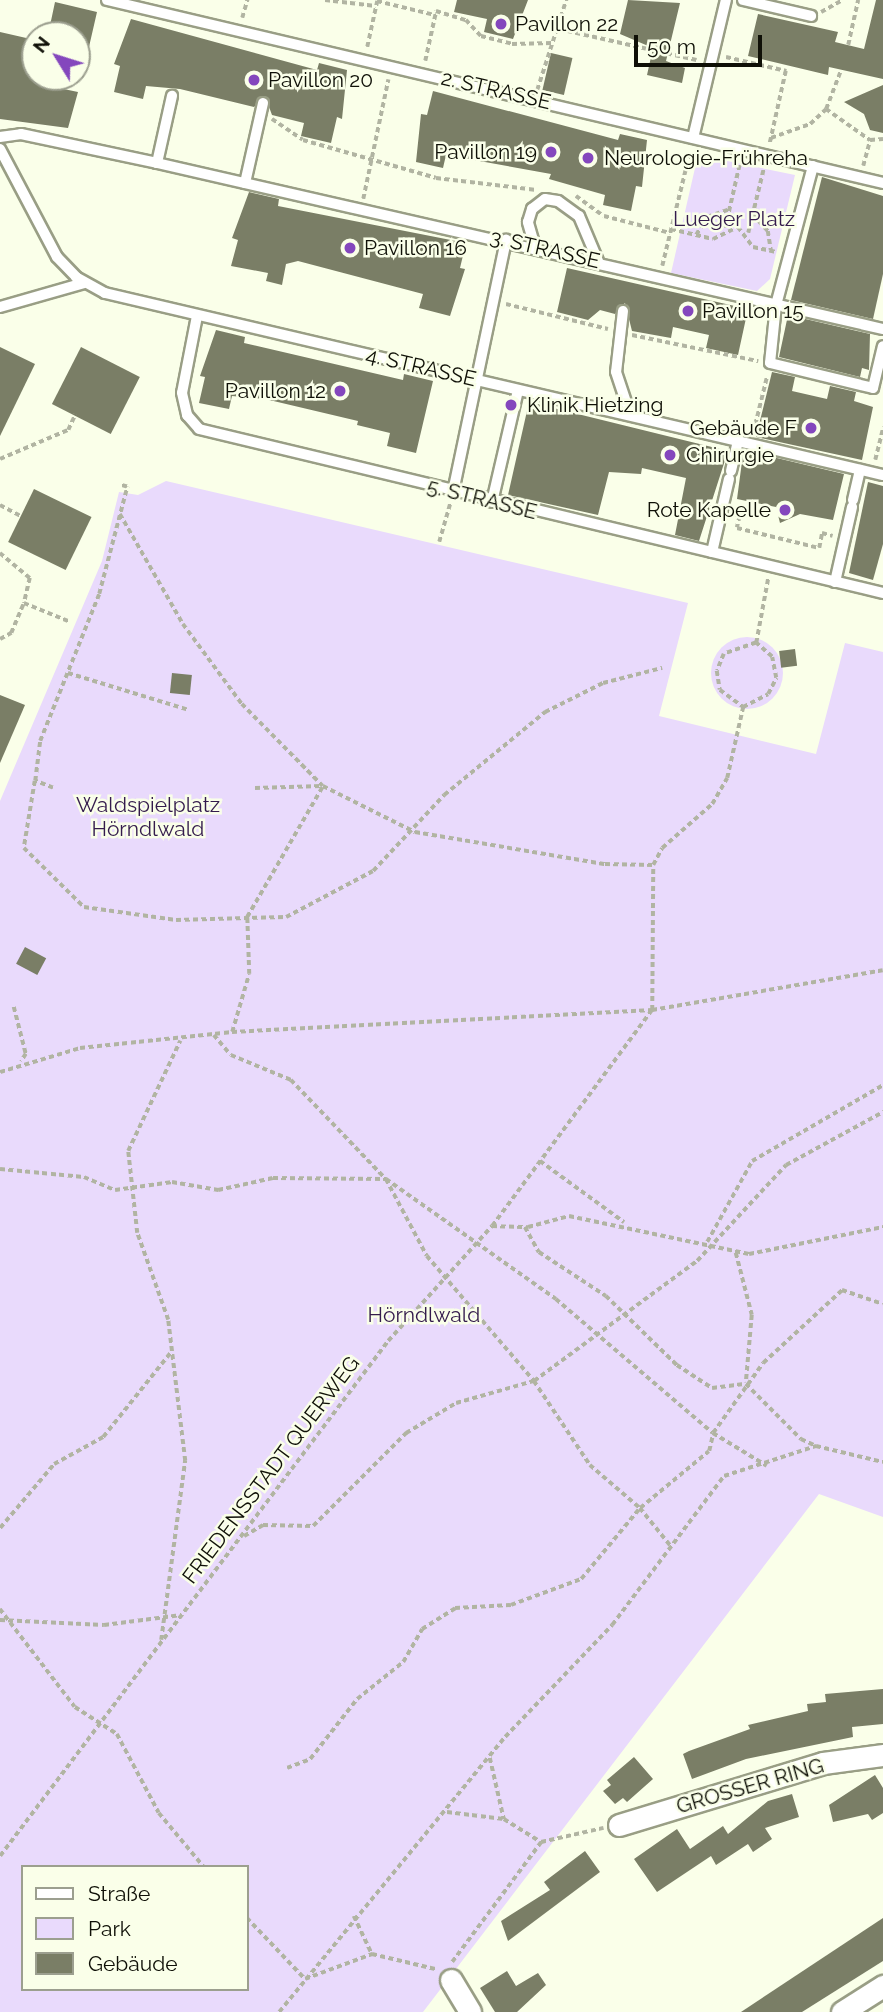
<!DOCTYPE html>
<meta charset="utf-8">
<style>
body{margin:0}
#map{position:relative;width:883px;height:2012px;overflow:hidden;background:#faffe9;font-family:Raleway,sans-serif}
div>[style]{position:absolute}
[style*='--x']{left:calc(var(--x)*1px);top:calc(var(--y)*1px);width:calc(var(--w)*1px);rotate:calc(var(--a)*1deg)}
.green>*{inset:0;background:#e9dafc}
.round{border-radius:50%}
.building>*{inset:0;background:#7a7e66;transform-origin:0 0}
.path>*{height:3.5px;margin-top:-1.75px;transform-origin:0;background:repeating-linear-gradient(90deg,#b1b4a2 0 5px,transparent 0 8.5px)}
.roads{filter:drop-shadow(2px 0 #999e85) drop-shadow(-2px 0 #999e85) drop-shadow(0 2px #999e85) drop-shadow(0 -2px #999e85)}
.service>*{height:10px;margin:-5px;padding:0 5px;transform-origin:5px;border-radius:5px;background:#fff}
.minor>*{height:21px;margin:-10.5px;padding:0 10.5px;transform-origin:10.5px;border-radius:10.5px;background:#fff}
.dots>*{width:19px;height:19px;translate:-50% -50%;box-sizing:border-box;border:4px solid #faffe9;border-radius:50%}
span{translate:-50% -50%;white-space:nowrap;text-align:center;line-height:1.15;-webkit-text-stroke:5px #faffe9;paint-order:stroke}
.poi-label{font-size:21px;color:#0f1007}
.left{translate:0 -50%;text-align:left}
.right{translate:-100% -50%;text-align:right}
.street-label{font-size:21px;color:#0f1007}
.park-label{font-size:21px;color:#341b4d}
.legend{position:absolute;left:21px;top:1865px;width:228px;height:126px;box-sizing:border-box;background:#faffe9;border:2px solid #9c9f8f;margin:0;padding:9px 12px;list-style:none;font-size:21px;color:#0f1007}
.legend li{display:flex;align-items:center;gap:14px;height:35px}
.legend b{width:35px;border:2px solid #9c9f8f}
.north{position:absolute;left:21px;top:21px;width:70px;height:70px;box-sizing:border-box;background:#faffe9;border:2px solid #9c9f8f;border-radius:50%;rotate:308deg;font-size:19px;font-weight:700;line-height:28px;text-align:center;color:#0f1007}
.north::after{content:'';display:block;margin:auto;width:24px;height:32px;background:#8447bd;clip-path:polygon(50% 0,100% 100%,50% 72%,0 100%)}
.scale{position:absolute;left:634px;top:35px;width:128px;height:32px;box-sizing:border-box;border:4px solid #0f1007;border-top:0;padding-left:9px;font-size:21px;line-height:24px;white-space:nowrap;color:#0f1007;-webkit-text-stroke:5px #faffe9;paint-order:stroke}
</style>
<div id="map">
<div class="green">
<div style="clip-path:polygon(698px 155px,795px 175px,770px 279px,757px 291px,671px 273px)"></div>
<div style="clip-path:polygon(evenodd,166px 481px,688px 603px,659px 716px,816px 754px,845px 643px,883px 652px,883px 1517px,819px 1494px,423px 2012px,0 2012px,0 801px,102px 561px,119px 492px,138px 495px,166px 481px,23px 1867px,247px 1867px,247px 1989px,23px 1989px,23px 1867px)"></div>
<div class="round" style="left:711px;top:637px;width:72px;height:72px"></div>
</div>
<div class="building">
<div style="clip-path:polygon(457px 0,528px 0,513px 39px,484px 32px,487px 19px,454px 12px)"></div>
<div style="clip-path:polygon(628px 0,680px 3px,666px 61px,685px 68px,682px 83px,647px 75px,653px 48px,620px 34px)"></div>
<div style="clip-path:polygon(876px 0,883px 0,883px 79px,829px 67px,828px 75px,748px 56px,758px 14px,838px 32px,835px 42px,864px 49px)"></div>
<div style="clip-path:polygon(55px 2px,97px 12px,83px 73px,77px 72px,77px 35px,48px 35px)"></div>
<div style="clip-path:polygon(131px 19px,317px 70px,319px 63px,347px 70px,342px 119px,337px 117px,331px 143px,301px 136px,304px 123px,272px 115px,265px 96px,254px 107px,180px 89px,146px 86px,143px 99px,114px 92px,120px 66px,114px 64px)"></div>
<div style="clip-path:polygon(0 32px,35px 40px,35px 83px,78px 92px,68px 128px,0 119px)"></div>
<div style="left:551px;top:53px;width:22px;height:38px;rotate:13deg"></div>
<div style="clip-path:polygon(883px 85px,883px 133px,870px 130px,864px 114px,844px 102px)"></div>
<div style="clip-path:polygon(433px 91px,618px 140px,620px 134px,647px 140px,642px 187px,636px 186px,631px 211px,603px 205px,605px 195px,549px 179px,551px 174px,446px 155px,443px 168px,416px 162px,421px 114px,427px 115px)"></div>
<div style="clip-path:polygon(822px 177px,883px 196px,883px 274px,873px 319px,791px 300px)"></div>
<div style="clip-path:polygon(249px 192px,279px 199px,278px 206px,466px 243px,460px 268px,465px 269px,450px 316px,419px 308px,423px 294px,298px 261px,286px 264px,282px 285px,266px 281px,268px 273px,231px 266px,238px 240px,232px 238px)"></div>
<div style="clip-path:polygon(567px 268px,748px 309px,738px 355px,706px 348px,709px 335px,673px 327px,671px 338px,632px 331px,625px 303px,615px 314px,600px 310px,588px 320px,557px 312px)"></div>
<div style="clip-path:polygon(788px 315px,870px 334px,869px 370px,862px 368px,860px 377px,779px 357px)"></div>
<div style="clip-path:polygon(216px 330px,245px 337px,244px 343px,403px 380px,404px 374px,433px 381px,416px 453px,387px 446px,390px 433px,357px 425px,358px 421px,265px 399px,232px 396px,229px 409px,199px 403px,205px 377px,200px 376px)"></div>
<div style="clip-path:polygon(0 347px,35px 364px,0 436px)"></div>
<div style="left:81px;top:347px;width:66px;height:64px;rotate:27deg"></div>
<div style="clip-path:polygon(772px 372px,795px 377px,792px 391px,827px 399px,830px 386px,856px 392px,854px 401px,873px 407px,862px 460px,756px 437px)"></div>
<div style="clip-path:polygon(529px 402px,728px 451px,699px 541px,675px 535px,686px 478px,642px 468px,641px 474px,609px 472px,598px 515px,508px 495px)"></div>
<div style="clip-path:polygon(752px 452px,844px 474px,833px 520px,800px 514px,780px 523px,776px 507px,737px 499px,743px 454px)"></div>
<div style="clip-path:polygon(868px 482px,883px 486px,883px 544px,873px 580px,849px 573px)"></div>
<div style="left:34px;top:489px;width:64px;height:59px;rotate:26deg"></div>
<div style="left:795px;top:649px;width:17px;height:16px;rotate:83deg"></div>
<div style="left:172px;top:673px;width:20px;height:20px;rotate:6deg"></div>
<div style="clip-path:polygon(0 695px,25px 705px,0 763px)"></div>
<div style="left:25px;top:947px;width:24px;height:19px;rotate:28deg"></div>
<div style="clip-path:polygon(883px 1689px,883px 1724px,852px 1727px,853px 1737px,746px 1759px,692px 1779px,683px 1754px,689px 1751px,750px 1729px,748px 1725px,808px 1711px,807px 1704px,826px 1702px,825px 1694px)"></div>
<div style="clip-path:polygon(634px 1757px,653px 1779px,627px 1802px,623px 1798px,615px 1804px,603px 1791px,611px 1785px,607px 1780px)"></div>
<div style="clip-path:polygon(875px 1775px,883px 1788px,883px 1813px,872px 1820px,868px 1814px,833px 1822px,829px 1805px)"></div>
<div style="clip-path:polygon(792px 1794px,799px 1817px,765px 1828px,772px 1839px,753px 1852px,748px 1844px,716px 1865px,711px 1856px,657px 1892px,634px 1859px,677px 1829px,690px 1849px,723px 1826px,728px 1834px,768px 1801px)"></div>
<div style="clip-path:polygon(585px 1851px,600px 1872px,508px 1941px,501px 1921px,550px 1890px,544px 1882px)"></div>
<div style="clip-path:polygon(883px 1918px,883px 1961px,802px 2012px,741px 2012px)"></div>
<div style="clip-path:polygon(507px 1971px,516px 1986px,538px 1973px,546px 1985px,517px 2012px,495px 2012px,480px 1988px)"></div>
</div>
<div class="path">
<div style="--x:325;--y:0;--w:51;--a:6.7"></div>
<div style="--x:821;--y:12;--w:25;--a:-29"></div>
<div style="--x:242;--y:18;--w:19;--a:-74"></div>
<div style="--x:559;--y:29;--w:141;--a:12.7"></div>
<div style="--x:848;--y:45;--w:46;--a:-77.5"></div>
<div style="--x:367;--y:47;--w:47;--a:-77.7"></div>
<div style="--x:377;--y:1;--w:60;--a:13.6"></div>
<div style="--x:726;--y:57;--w:62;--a:13.1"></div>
<div style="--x:786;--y:71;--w:74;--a:102.5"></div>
<div style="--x:425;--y:61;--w:51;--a:-77.6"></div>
<div style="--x:436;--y:11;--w:31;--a:17"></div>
<div style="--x:466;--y:20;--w:22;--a:47"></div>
<div style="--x:481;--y:36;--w:32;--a:14"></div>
<div style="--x:512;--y:44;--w:40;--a:-1.4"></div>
<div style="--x:537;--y:90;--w:95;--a:-72.1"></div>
<div style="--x:826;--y:109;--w:42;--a:-69"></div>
<div style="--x:272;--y:119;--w:37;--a:34"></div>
<div style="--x:303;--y:140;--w:138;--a:15.9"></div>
<div style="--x:436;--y:178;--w:101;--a:6.8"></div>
<div style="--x:771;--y:138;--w:41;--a:-19.7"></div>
<div style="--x:810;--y:124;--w:22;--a:-43"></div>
<div style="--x:826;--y:109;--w:54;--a:35.2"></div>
<div style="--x:863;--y:166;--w:27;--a:-75"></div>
<div style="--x:870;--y:140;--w:13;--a:-4"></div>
<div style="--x:576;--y:196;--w:34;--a:36"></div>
<div style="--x:604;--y:216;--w:68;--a:14.4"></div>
<div style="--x:363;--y:199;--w:122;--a:-78.1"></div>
<div style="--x:753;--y:215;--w:22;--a:47"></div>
<div style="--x:768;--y:231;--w:20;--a:81"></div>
<div style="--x:725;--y:228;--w:68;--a:-77.2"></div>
<div style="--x:671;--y:229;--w:43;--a:13.4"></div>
<div style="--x:713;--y:239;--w:28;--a:-26"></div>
<div style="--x:738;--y:227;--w:25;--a:53"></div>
<div style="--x:753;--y:247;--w:25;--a:12"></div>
<div style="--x:748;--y:233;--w:68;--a:-76.4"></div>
<div style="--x:696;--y:235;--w:21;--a:-59"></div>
<div style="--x:707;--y:217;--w:24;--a:-19"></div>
<div style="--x:662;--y:266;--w:118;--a:-76.3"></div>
<div style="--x:506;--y:304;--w:105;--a:13.8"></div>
<div style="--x:632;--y:335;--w:129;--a:11.7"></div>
<div style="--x:753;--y:433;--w:59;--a:-76.2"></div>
<div style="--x:0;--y:459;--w:74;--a:-23.1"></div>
<div style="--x:68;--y:430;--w:17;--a:-65"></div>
<div style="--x:875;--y:460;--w:34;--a:-76"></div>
<div style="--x:0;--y:505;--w:24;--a:28"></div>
<div style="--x:120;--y:514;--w:127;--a:60.2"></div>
<div style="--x:183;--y:624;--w:99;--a:53.6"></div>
<div style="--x:242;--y:704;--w:115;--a:45.4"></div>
<div style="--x:323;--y:786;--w:103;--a:26.6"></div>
<div style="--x:415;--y:832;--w:193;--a:9.6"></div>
<div style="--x:605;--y:864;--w:48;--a:1.2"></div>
<div style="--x:734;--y:514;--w:6;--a:18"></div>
<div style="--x:740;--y:516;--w:12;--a:104"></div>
<div style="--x:737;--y:528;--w:84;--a:13.7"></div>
<div style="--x:819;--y:548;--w:15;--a:-79"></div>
<div style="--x:822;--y:533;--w:11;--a:15"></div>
<div style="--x:439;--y:542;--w:40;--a:-74"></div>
<div style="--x:0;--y:553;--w:39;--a:40"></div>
<div style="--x:30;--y:578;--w:26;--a:103"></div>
<div style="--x:24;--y:603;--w:48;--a:22.2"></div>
<div style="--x:0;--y:639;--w:13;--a:-29"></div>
<div style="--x:11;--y:633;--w:34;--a:-67"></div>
<div style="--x:756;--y:643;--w:34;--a:161"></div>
<div style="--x:724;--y:654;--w:18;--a:112"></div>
<div style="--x:717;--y:671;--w:19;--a:81"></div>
<div style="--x:720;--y:690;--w:29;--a:36"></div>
<div style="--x:743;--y:707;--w:28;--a:-27"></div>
<div style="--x:768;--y:694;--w:18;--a:-63"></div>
<div style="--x:776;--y:678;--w:21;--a:-101"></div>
<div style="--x:772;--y:657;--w:21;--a:-139"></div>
<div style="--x:756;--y:643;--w:66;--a:-79.5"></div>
<div style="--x:68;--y:673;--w:127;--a:17"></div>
<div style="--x:35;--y:781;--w:68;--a:99.3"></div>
<div style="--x:24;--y:848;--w:84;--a:44.5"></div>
<div style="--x:84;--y:907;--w:93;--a:8"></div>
<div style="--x:176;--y:920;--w:110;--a:-1.6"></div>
<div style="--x:286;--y:917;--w:98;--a:-27.9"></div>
<div style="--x:373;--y:871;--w:104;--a:-46.9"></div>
<div style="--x:444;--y:795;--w:131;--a:-39.4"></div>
<div style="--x:545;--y:712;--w:65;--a:-26.6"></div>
<div style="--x:603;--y:683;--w:61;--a:-14.3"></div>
<div style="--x:53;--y:788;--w:19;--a:-159"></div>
<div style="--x:35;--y:781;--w:40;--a:-82.9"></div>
<div style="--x:40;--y:741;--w:158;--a:-68.1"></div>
<div style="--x:99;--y:594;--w:111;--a:-75.3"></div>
<div style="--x:127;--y:487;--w:7;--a:-164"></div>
<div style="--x:255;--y:788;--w:67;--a:-1.7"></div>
<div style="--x:14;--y:1007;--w:49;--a:75.7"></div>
<div style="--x:26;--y:1054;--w:9;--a:122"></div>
<div style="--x:652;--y:1010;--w:145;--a:-89.6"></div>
<div style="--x:653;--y:865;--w:19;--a:-62"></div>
<div style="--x:662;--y:848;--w:67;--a:-41.3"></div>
<div style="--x:712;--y:804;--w:30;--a:-60"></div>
<div style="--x:727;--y:778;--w:73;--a:-77.3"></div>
<div style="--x:232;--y:1032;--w:60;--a:-73.7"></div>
<div style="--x:249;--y:974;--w:57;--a:-92"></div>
<div style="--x:247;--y:917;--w:151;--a:-59.9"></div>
<div style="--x:214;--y:1035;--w:26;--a:50"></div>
<div style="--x:231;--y:1055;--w:65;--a:22.6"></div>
<div style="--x:291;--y:1080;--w:137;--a:46.2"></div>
<div style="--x:386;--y:1179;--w:87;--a:62"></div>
<div style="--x:427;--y:1256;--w:165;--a:49.4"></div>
<div style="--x:534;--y:1381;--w:101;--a:56.3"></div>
<div style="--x:590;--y:1465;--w:66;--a:40.7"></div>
<div style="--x:640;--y:1508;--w:48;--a:51"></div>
<div style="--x:0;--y:1072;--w:84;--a:-16.7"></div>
<div style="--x:80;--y:1048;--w:153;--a:-6"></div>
<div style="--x:232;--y:1032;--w:421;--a:-3"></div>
<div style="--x:652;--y:1010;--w:234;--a:-9.8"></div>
<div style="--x:540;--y:1161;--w:104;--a:36"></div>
<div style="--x:0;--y:1169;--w:84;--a:5.4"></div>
<div style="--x:84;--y:1177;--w:34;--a:23"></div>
<div style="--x:115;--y:1190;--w:58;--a:-8"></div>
<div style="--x:172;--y:1182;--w:47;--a:9.9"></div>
<div style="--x:218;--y:1190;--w:56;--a:-12.3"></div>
<div style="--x:273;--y:1178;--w:113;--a:0.5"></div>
<div style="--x:386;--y:1179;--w:208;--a:35.2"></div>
<div style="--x:556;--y:1299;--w:206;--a:40.5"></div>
<div style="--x:713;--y:1433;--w:63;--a:31.4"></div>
<div style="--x:492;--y:1226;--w:36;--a:2"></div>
<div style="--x:528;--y:1227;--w:42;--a:-15"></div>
<div style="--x:569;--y:1216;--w:184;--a:11.9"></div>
<div style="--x:749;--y:1254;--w:137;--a:-11.4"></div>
<div style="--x:525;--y:1227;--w:29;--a:61"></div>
<div style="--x:539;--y:1252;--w:80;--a:33.3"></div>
<div style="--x:606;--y:1296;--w:99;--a:44.2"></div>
<div style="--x:677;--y:1365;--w:42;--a:33.3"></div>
<div style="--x:712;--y:1388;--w:34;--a:-7"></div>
<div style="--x:746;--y:1384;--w:78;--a:45"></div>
<div style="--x:801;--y:1439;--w:17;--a:25"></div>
<div style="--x:707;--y:1242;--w:93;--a:-60.9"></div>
<div style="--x:752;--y:1161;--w:151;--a:-30.1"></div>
<div style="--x:736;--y:1253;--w:64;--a:75.5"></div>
<div style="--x:752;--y:1315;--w:68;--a:95"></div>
<div style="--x:0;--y:1528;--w:84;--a:-49.8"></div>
<div style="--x:54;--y:1464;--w:56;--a:-28.9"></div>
<div style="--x:103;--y:1437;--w:110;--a:-51.3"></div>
<div style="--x:244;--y:1536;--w:22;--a:-30"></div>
<div style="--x:263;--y:1525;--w:50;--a:1.1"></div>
<div style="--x:313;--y:1526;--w:132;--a:-45"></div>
<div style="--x:406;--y:1433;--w:58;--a:-31"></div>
<div style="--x:456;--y:1403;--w:81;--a:-15.8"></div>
<div style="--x:534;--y:1381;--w:202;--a:-36.4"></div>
<div style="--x:697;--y:1261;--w:131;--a:-47.2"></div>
<div style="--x:786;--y:1165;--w:111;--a:-28.7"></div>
<div style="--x:0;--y:1609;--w:123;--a:52.6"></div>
<div style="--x:75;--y:1707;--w:50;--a:32.7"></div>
<div style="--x:117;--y:1734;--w:89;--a:62"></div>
<div style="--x:159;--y:1813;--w:70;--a:50.2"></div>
<div style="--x:0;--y:1620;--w:104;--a:2.8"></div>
<div style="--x:104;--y:1625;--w:78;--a:-7.4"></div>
<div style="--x:161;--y:1640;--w:181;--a:-82.4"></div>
<div style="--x:185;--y:1461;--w:142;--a:-96.9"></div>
<div style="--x:168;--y:1320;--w:92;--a:-109.6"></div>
<div style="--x:137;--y:1233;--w:82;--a:-96.3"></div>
<div style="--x:128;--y:1151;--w:122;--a:-64.7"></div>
<div style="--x:490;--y:1758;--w:63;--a:77.1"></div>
<div style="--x:504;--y:1819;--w:44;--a:31.9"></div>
<div style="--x:287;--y:1768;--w:25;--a:-21"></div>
<div style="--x:310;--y:1759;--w:76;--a:-51.9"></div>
<div style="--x:357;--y:1699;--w:59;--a:-38.8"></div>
<div style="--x:403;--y:1662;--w:38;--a:-60"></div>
<div style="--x:422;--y:1629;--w:39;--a:-32"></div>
<div style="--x:455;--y:1608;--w:56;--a:-3.1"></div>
<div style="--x:511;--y:1605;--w:75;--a:-20.4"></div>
<div style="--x:581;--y:1579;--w:92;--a:-50.3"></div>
<div style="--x:640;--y:1508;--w:89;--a:-39.6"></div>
<div style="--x:709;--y:1451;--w:18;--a:-77"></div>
<div style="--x:713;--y:1433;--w:86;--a:-54.5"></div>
<div style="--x:763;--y:1363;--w:108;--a:-42.7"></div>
<div style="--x:842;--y:1290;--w:43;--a:18.9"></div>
<div style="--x:447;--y:1812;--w:57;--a:7"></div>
<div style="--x:0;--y:1856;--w:645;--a:-53.01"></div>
<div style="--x:388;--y:1341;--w:155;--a:-47.9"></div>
<div style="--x:492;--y:1226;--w:269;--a:-53.5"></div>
<div style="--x:354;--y:1916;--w:42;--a:64.7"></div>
<div style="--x:247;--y:1918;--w:84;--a:46.4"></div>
<div style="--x:305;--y:1979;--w:72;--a:-20.5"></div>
<div style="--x:372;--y:1954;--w:65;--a:13.4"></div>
<div style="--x:452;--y:1962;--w:149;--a:-53.4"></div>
<div style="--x:541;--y:1842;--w:64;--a:-12.7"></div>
<div style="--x:279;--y:2012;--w:356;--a:-50.6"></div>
<div style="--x:505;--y:1737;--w:155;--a:-46.3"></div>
<div style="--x:612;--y:1625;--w:186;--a:-53.1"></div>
<div style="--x:724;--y:1476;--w:97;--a:-18.1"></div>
<div style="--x:816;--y:1446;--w:69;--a:13.4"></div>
</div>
<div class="roads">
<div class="service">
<div style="--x:107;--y:0;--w:797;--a:13.27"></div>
<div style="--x:743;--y:0;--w:70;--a:13.2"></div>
<div style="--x:0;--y:137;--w:21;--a:-8"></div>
<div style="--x:21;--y:134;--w:139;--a:12"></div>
<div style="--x:157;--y:163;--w:745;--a:12.88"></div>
<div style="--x:693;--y:138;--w:142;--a:-76.6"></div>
<div style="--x:0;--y:149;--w:122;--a:62.2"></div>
<div style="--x:57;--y:257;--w:28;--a:46"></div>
<div style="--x:76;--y:277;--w:33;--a:29"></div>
<div style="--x:105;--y:293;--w:799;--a:13.17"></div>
<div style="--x:157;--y:163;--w:69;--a:-77.4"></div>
<div style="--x:813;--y:166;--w:144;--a:104.9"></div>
<div style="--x:776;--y:305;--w:58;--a:95.9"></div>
<div style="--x:770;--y:363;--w:106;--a:13.6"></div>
<div style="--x:873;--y:388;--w:43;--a:-76.6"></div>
<div style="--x:245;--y:183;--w:82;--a:-77.3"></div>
<div style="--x:535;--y:247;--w:26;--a:-106"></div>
<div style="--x:528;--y:222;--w:14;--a:-73"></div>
<div style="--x:532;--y:209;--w:16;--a:-38"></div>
<div style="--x:545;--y:199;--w:13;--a:9"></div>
<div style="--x:558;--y:201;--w:26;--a:36"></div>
<div style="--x:579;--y:216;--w:49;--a:67.1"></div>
<div style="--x:0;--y:307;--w:87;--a:-15.9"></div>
<div style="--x:623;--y:311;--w:61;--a:96.5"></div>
<div style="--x:616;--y:372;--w:44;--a:71.6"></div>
<div style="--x:197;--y:316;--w:78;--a:101"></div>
<div style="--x:182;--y:393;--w:23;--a:77"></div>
<div style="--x:187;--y:415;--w:18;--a:49"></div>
<div style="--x:199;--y:429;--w:703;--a:13.48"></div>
<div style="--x:731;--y:471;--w:31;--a:-77"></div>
<div style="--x:453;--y:492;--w:258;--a:-78.1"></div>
<div style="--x:853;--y:500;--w:31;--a:-77"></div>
<div style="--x:492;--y:502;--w:115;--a:-76.9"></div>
<div style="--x:712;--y:552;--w:75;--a:-76.9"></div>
<div style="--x:835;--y:582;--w:77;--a:-77.2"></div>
</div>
<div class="minor">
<div style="--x:619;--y:1825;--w:213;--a:-16.9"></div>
<div style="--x:823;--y:1763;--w:61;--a:-7.6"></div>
<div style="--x:451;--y:1980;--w:37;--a:59"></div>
<div style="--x:842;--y:2012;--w:49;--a:-32.4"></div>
</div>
</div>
<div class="dots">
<div style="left:501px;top:24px;background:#8447bd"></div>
<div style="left:254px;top:80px;background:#8447bd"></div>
<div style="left:551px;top:152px;background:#8447bd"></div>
<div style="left:588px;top:158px;background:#8447bd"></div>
<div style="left:350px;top:248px;background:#8447bd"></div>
<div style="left:688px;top:311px;background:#8447bd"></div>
<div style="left:340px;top:391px;background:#8447bd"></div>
<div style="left:511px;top:405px;background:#8447bd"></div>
<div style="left:811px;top:428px;background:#8447bd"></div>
<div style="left:670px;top:455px;background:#8447bd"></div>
<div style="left:785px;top:510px;background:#8447bd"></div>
</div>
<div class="poi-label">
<span class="left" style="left:515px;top:24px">Pavillon 22</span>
<span class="left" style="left:268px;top:80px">Pavillon 20</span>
<span class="right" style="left:537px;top:152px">Pavillon 19</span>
<span class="left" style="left:604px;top:158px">Neurologie-Frühreha</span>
<span class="left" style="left:364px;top:248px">Pavillon 16</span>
<span class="left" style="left:702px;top:311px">Pavillon 15</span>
<span class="right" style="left:326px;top:391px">Pavillon 12</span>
<span class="left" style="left:527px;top:405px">Klinik Hietzing</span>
<span class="right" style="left:797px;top:428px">Gebäude F</span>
<span class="left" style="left:686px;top:455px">Chirurgie</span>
<span class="right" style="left:771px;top:510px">Rote Kapelle</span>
</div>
<div class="street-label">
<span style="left:496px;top:90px;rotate:13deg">2. STRASSE</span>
<span style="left:545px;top:249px;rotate:13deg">3. STRASSE</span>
<span style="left:421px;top:367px;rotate:13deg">4. STRASSE</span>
<span style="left:482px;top:499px;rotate:14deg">5. STRASSE</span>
<span style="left:271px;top:1470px;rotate:-53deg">FRIEDENSSTADT QUERWEG</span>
<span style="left:750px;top:1786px;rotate:-16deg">GROSSER RING</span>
</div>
<div class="park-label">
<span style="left:734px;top:219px">Lueger Platz</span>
<span style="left:148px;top:817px">Waldspielplatz<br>Hörndlwald</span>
<span style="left:424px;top:1315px">Hörndlwald</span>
</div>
<ul class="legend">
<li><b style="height:9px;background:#fff"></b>Straße</li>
<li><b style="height:19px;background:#e9dafc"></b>Park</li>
<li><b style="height:19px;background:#7a7e66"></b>Gebäude</li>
</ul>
<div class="north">N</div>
<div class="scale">50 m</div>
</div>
